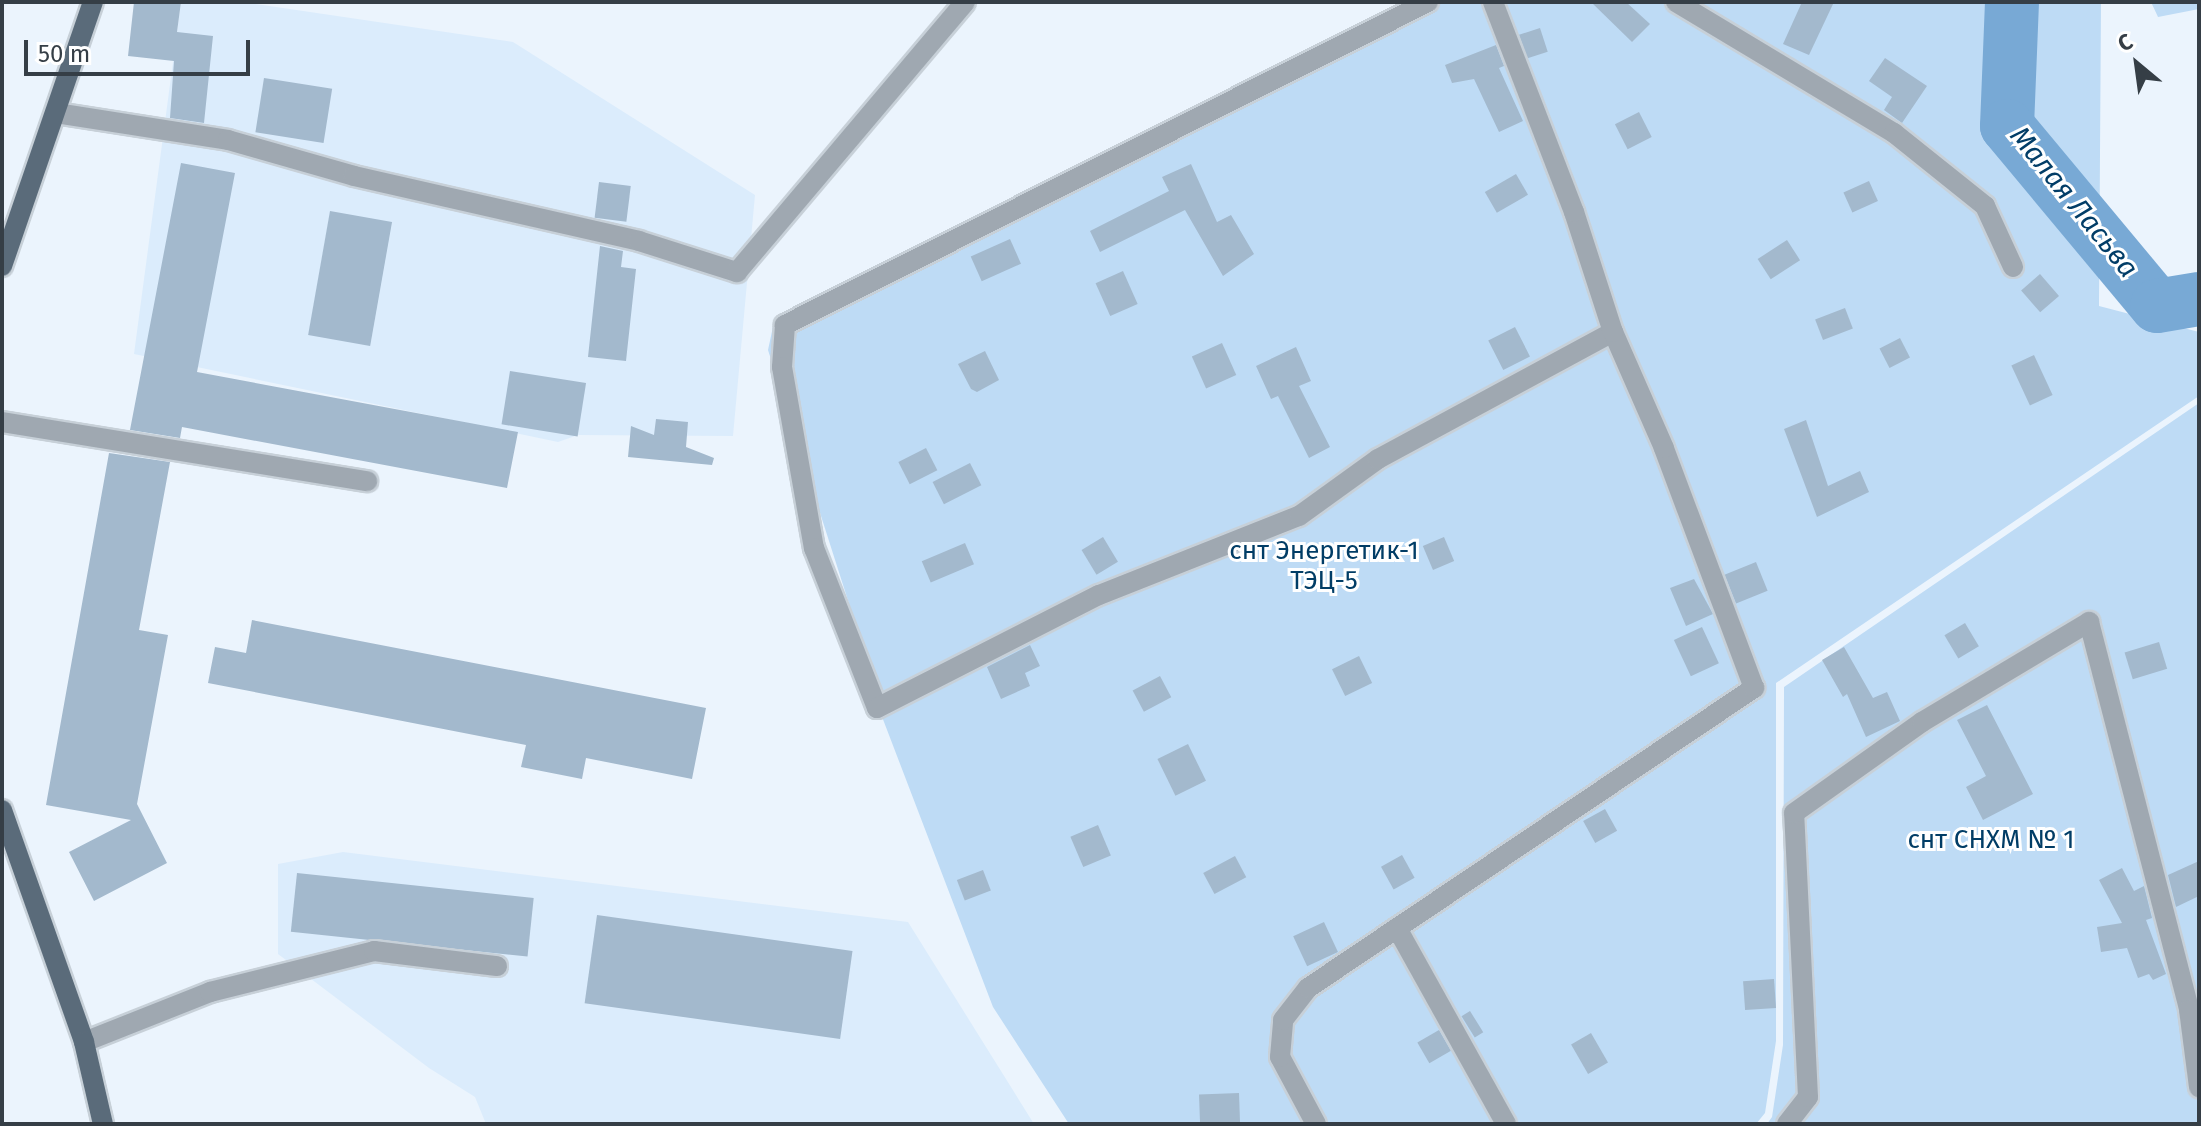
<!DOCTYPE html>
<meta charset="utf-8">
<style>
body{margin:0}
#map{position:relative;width:2201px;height:1126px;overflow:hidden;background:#ebf4fd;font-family:"Fira Sans",sans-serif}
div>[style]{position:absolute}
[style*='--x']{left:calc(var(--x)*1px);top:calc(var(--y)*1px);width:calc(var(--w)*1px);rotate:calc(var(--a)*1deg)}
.built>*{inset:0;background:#dbecfc}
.green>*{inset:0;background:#bedbf5}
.river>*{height:54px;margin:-27px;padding:0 27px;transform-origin:27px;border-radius:27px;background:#78a9d5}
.building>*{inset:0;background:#a3b9cd;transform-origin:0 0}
.roads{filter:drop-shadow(2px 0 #c7d0d8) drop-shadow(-2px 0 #c7d0d8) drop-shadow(0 2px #c7d0d8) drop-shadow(0 -2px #c7d0d8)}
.minor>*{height:20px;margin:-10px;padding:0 10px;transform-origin:10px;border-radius:10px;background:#9fa8b1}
.major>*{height:20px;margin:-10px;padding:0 10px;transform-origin:10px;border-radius:10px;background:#5a6b7a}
span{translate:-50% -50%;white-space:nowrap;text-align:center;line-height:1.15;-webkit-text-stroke:6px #fff;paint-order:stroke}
.park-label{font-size:26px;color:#013d66}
.water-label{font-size:28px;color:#023d67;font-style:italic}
.frame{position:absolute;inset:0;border:4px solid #353e46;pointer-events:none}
.north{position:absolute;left:2097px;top:24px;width:80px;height:80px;-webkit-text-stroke:6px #fff;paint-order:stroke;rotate:331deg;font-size:22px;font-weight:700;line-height:32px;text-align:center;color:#353e46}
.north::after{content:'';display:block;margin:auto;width:28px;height:36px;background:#353e46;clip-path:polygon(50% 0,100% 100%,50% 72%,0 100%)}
.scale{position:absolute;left:24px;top:40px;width:226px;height:36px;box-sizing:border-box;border:4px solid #353e46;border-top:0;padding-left:10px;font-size:24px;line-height:28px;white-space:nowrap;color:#353e46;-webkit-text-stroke:6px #fff;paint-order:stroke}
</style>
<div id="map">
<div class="built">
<div style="clip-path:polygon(181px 2px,243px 2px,513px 42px,755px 195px,733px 436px,578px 435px,558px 442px,134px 354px)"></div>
<div style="clip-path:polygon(343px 852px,908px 922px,1034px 1124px,486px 1124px,475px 1097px,429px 1068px,278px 954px,278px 864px)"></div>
</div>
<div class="green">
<div style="clip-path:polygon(1403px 2px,2101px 2px,2099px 306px,2199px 332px,2199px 396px,1776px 683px,1776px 1041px,1765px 1113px,1756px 1124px,1069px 1124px,993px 1007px,858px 654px,852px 613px,768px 350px,774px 322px)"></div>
<div style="clip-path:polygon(2151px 2px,2199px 2px,2199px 9px,2158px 17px)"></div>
<div style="clip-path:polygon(2199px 403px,2199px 1124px,1767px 1124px,1772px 1117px,1783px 1045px,1784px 687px)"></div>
</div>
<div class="river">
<div style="--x:2012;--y:2;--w:124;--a:92.3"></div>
<div style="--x:2007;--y:126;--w:234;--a:50.2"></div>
<div style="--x:2157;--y:306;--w:43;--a:-9.5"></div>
</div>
<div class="building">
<div style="clip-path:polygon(134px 2px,181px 2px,177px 32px,213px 36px,204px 123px,170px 118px,174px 61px,128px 56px)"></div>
<div style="clip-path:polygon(1591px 2px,1626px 2px,1650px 24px,1632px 42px)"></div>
<div style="clip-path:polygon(1802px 2px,1834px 2px,1809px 55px,1783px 44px)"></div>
<div style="left:1540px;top:28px;width:25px;height:22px;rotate:72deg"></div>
<div style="clip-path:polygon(1496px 45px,1504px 66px,1499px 68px,1523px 121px,1499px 132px,1474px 79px,1452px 83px,1445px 65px)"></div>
<div style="clip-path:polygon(1885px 58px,1927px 86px,1902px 123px,1884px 110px,1892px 97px,1869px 81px)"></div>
<div style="left:264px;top:78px;width:69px;height:55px;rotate:9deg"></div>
<div style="left:1639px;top:112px;width:28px;height:27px;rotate:63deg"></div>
<div style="clip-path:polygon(181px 163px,235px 173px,197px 372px,518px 432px,507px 488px,182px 427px,180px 438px,130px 430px)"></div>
<div style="clip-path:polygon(1191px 164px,1217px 222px,1231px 215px,1254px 254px,1223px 276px,1185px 210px,1100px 252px,1090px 231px,1169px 191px,1162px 177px)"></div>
<div style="left:1516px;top:174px;width:24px;height:36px;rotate:60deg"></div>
<div style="left:1869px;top:181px;width:22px;height:28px;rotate:66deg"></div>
<div style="left:599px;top:182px;width:32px;height:36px;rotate:7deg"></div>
<div style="left:330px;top:211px;width:63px;height:126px;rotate:10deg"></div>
<div style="left:1010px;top:239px;width:27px;height:43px;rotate:66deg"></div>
<div style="left:1787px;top:240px;width:24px;height:35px;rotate:57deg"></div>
<div style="clip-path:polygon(600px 246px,623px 251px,621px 267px,636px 269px,626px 361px,588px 357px)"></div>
<div style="left:1123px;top:271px;width:36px;height:30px;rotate:66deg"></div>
<div style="left:2040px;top:274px;width:29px;height:25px;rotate:49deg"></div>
<div style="left:1845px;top:308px;width:22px;height:32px;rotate:69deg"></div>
<div style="left:1515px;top:327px;width:33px;height:30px;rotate:63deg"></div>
<div style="left:1900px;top:338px;width:22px;height:23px;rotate:63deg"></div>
<div style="left:1222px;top:343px;width:35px;height:33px;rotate:66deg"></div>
<div style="clip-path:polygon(1296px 347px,1311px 381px,1299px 386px,1330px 447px,1309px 458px,1278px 396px,1271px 399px,1256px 366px)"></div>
<div style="clip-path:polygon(985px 351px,999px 380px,977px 392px,971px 389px,958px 364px)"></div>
<div style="left:2034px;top:355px;width:44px;height:25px;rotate:65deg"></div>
<div style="left:510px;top:371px;width:77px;height:54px;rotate:9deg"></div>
<div style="clip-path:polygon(656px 419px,688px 422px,686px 447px,714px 458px,712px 465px,628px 457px,631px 426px,654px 435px)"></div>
<div style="clip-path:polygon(1806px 420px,1828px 486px,1860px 471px,1869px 492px,1817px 517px,1784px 429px)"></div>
<div style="left:926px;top:448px;width:25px;height:31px;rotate:63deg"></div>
<div style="clip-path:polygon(109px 453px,170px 462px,139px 630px,168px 635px,137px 804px,167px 863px,94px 901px,69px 852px,131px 820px,46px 805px)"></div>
<div style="left:970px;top:463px;width:25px;height:42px;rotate:63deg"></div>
<div style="left:1103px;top:537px;width:29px;height:25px;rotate:59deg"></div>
<div style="left:1444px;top:537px;width:26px;height:23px;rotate:67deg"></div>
<div style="left:965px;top:543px;width:23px;height:47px;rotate:67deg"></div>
<div style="left:1756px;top:562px;width:31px;height:34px;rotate:68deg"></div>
<div style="clip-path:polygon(1694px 579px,1713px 614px,1686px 626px,1670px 588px)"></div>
<div style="clip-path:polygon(252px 620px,706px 708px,692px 779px,586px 758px,582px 779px,521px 767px,526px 745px,208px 683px,215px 647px,246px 653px)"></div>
<div style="left:1965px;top:623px;width:27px;height:24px;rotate:59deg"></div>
<div style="left:1702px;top:627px;width:40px;height:31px;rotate:65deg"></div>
<div style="left:2159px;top:642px;width:28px;height:36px;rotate:73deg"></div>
<div style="clip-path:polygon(1030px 645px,1040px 666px,1025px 673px,1030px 686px,1001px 699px,987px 667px)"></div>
<div style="clip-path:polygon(1844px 647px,1873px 698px,1887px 692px,1900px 721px,1866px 737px,1847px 694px,1843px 697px,1822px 660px)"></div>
<div style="left:1359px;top:656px;width:30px;height:30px;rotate:64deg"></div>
<div style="left:1160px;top:676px;width:24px;height:31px;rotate:62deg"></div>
<div style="clip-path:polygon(1987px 705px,2033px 794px,1983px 820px,1966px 787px,1986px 776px,1957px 720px)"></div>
<div style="left:1188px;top:744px;width:41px;height:34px;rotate:64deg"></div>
<div style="left:1605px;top:809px;width:25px;height:25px;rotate:61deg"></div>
<div style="left:1098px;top:825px;width:33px;height:30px;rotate:67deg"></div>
<div style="left:1402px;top:855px;width:26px;height:24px;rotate:61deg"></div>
<div style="left:1235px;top:856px;width:24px;height:36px;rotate:62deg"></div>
<div style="clip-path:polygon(2199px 861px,2199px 896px,2176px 907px,2168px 875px)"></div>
<div style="clip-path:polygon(2122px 868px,2134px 891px,2144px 886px,2152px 918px,2146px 920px,2166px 974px,2153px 980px,2149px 974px,2138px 978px,2127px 948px,2101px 952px,2097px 927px,2122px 923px,2099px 880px)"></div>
<div style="left:983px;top:870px;width:22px;height:28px;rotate:69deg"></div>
<div style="left:297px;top:873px;width:238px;height:59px;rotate:6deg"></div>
<div style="left:597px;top:915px;width:258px;height:89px;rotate:8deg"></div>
<div style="left:1324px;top:922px;width:33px;height:34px;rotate:65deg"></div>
<div style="left:1774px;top:979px;width:29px;height:31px;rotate:86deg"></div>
<div style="left:1470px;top:1011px;width:25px;height:10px;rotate:58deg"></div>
<div style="left:1439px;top:1030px;width:24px;height:25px;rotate:60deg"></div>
<div style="left:1591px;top:1033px;width:34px;height:23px;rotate:60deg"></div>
<div style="left:1239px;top:1093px;width:31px;height:40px;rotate:88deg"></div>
</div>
<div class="roads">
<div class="minor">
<div style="--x:1428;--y:2;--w:720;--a:153.33"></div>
<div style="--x:785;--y:325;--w:42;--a:94.1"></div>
<div style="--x:782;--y:367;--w:184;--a:80"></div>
<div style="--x:814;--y:548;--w:172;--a:68.5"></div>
<div style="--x:877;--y:708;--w:249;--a:-27"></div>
<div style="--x:1099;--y:595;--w:215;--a:-21.6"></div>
<div style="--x:1299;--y:516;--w:97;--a:-35.8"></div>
<div style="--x:1378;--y:459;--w:267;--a:-28.4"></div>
<div style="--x:1676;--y:2;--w:254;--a:31"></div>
<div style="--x:1894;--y:133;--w:117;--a:38.7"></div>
<div style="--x:1985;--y:206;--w:67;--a:65.3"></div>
<div style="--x:56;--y:113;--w:174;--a:8.9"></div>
<div style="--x:228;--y:140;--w:131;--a:15.9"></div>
<div style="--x:354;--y:176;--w:292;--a:12.8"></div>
<div style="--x:639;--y:241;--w:103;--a:17.6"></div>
<div style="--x:737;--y:272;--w:353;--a:-49.8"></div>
<div style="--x:2;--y:422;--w:370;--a:9.2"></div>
<div style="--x:1397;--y:928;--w:224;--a:60.9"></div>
<div style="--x:84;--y:1042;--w:136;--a:-21.6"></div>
<div style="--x:210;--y:992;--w:169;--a:-14"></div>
<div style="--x:374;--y:951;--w:124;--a:7"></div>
<div style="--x:1316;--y:1124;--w:76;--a:-118.2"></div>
<div style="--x:1280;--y:1057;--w:37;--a:-85"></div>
<div style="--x:1283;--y:1020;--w:41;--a:-52"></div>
<div style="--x:1308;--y:988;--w:538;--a:-33.93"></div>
<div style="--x:1754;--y:688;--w:256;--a:-110.6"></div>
<div style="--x:1664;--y:448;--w:127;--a:-113.7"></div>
<div style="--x:1613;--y:332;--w:126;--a:-108"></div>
<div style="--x:1574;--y:212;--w:225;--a:-111.1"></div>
<div style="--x:1787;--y:1124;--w:34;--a:-52"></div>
<div style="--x:1808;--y:1097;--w:284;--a:-92.8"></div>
<div style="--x:1794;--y:813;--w:157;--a:-35.4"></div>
<div style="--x:1922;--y:722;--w:195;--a:-30.9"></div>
<div style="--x:2089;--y:622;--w:401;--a:75.5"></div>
<div style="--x:2189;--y:1010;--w:78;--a:82.6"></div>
</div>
<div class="major">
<div style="--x:2;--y:266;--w:279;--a:-71"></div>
<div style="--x:2;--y:810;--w:246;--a:70.5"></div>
<div style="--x:84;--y:1042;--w:84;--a:77"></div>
</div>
</div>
<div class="park-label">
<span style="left:1324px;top:566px">снт Энергетик-1<br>ТЭЦ-5</span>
<span style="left:1991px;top:840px">снт СНХМ № 1</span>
</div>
<div class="water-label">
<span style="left:2074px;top:202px;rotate:51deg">Малая Ласьва</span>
</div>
<div class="frame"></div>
<div class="north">С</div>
<div class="scale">50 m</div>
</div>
